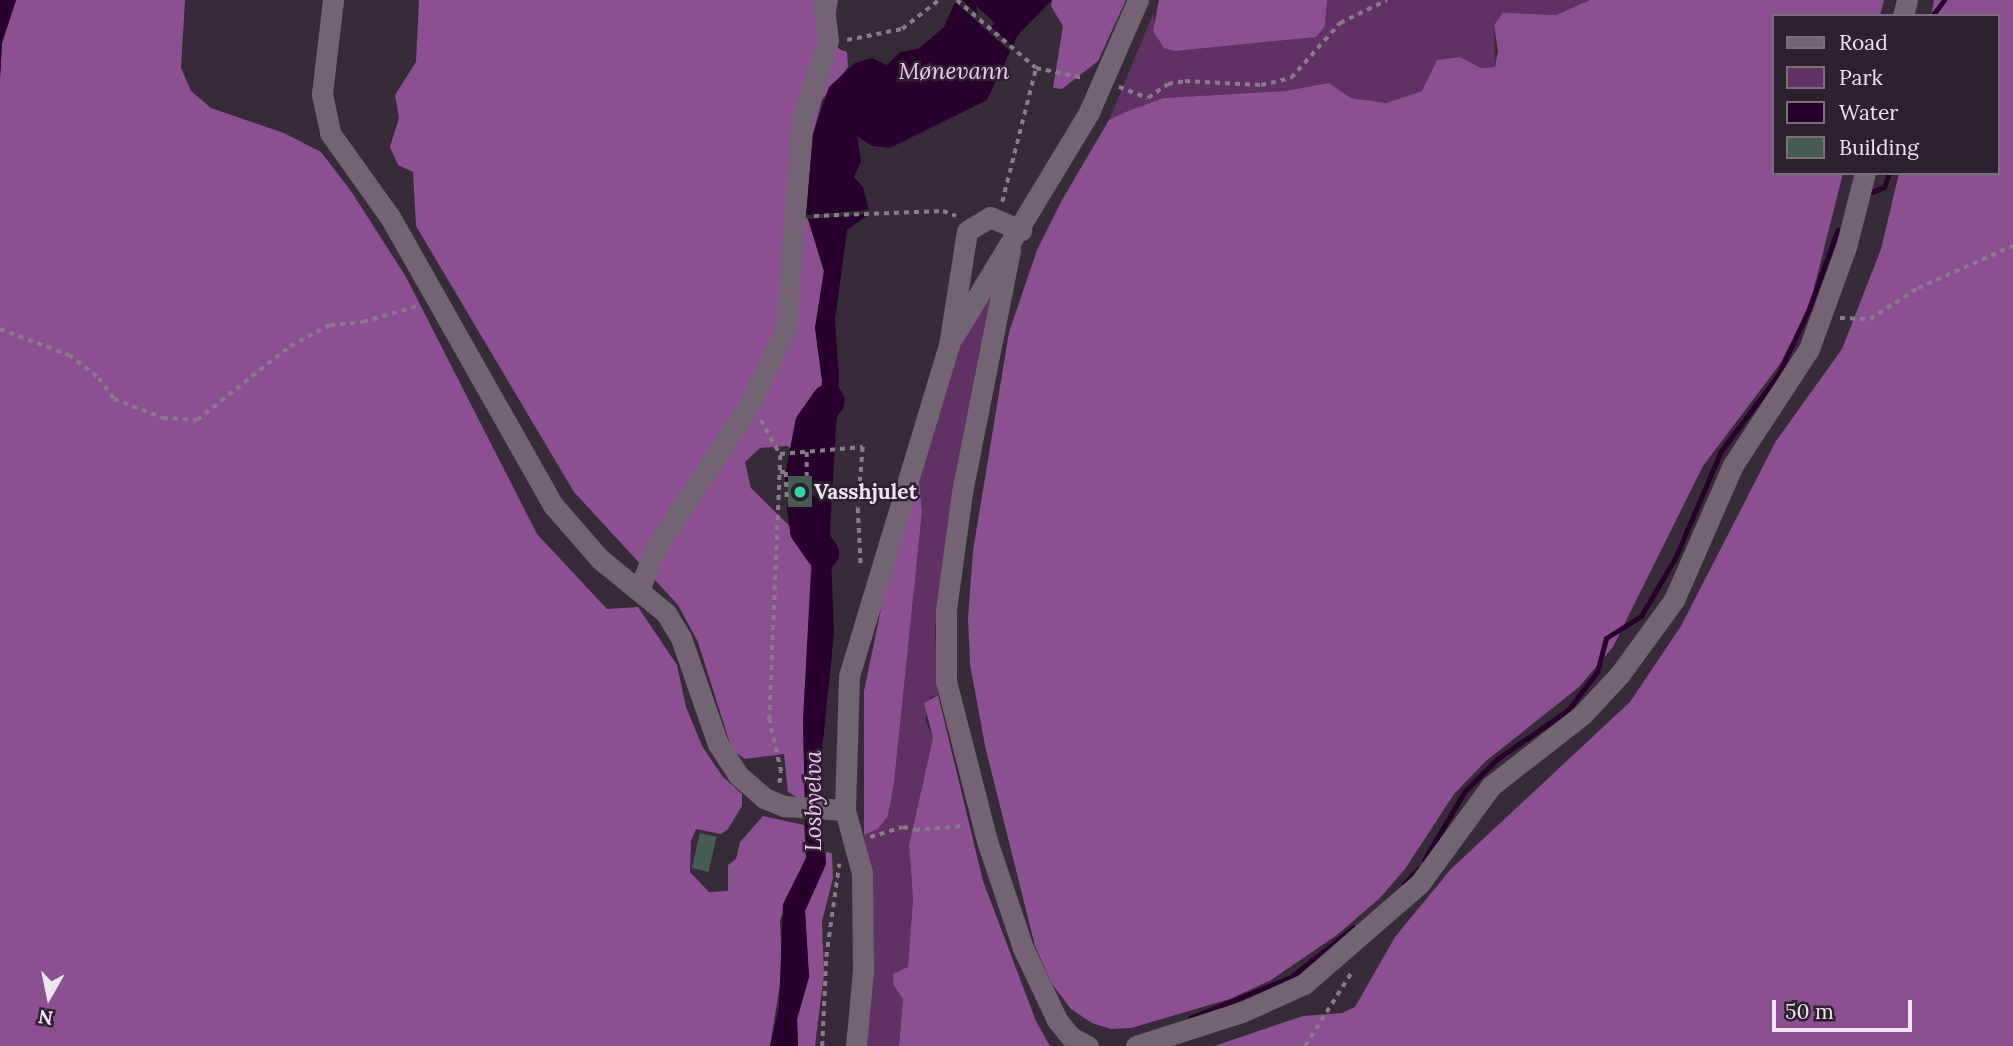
<!DOCTYPE html>
<meta charset="utf-8">
<style>
body{margin:0}
#map{position:relative;width:2013px;height:1046px;overflow:hidden;background:#382b39;font-family:Lora,serif}
div>[style]{position:absolute}
[style*='--x']{left:calc(var(--x)*1px);top:calc(var(--y)*1px);width:calc(var(--w)*1px);rotate:calc(var(--a)*1deg)}
.green>*{inset:0;background:#5f3263}
.forest>*{inset:0;background:#8c4f91}
.water>*{inset:0;background:#27002c}
.pier>*{inset:0;background:#382b39}
.stream>*{height:5px;margin:-2.5px;padding:0 2.5px;transform-origin:2.5px;border-radius:2.5px;background:#27002c}
.river>*{height:33px;margin:-16.5px;padding:0 16.5px;transform-origin:16.5px;border-radius:16.5px;background:#27002c}
.building>*{inset:0;background:#455c53;transform-origin:0 0}
.path>*{height:3.5px;margin-top:-1.75px;transform-origin:0;background:repeating-linear-gradient(90deg,#877c87 0 5px,transparent 0 10px)}
.minor>*{height:21px;margin:-10.5px;padding:0 10.5px;transform-origin:10.5px;border-radius:10.5px;background:#736474}
.dots>*{width:19px;height:19px;translate:-50% -50%;box-sizing:border-box;border:4px solid #2e212f;border-radius:50%}
span{translate:-50% -50%;white-space:nowrap;text-align:center;line-height:1.15;-webkit-text-stroke:5px #2e212f;paint-order:stroke}
.poi-label{font-size:21px;color:#eee5ee;font-weight:700}
.left{translate:0 -50%;text-align:left}
.water-label{font-size:23px;color:#f6c3f9;font-style:italic}
.legend{position:absolute;left:1772px;top:14px;width:228px;height:161px;box-sizing:border-box;background:#2e212f;border:2px solid #7b6f7b;margin:0;padding:9px 12px;list-style:none;font-size:21px;color:#eee5ee}
.legend li{display:flex;align-items:center;gap:14px;height:35px}
.legend b{width:35px;border:2px solid #7b6f7b}
.north{position:absolute;left:14px;top:962px;width:70px;height:70px;-webkit-text-stroke:5px #2e212f;paint-order:stroke;rotate:189deg;font-size:19px;font-weight:700;line-height:28px;text-align:center;color:#eee5ee}
.north::after{content:'';display:block;margin:auto;width:24px;height:32px;background:#eee5ee;clip-path:polygon(50% 0,100% 100%,50% 72%,0 100%)}
.scale{position:absolute;left:1772px;top:1000px;width:140px;height:32px;box-sizing:border-box;border:4px solid #eee5ee;border-top:0;padding-left:9px;font-size:21px;line-height:24px;white-space:nowrap;color:#eee5ee;-webkit-text-stroke:5px #2e212f;paint-order:stroke}
</style>
<div id="map">
<div class="green">
<div style="clip-path:polygon(1327px 0,1590px 0,1556px 15px,1503px 14px,1494px 25px,1495px 67px,1481px 68px,1460px 57px,1433px 74px,1422px 91px,1386px 103px,1351px 98px,1329px 83px,1285px 91px,1164px 98px,1109px 120px,1154px 12px,1154px 31px,1325px 26px)"></div>
<div style="clip-path:polygon(986px 293px,993px 297px,954px 500px,935px 629px,938px 695px,930px 697px,925px 720px,933px 738px,909px 845px,913px 899px,908px 967px,894px 986px,903px 999px,899px 1046px,867px 1046px,873px 953px,864px 835px,878px 829px,888px 816px,894px 783px,922px 512px,919px 480px,965px 324px)"></div>
</div>
<div class="forest">
<div style="clip-path:polygon(16px 0,185px 0,181px 68px,191px 91px,211px 108px,284px 133px,321px 152px,351px 191px,406px 277px,537px 534px,607px 609px,638px 607px,677px 665px,686px 707px,702px 746px,723px 777px,742px 794px,742px 806px,728px 829px,721px 834px,696px 829px,691px 841px,690px 872px,709px 892px,728px 891px,728px 865px,736px 859px,740px 842px,763px 816px,804px 825px,806px 858px,780px 920px,782px 972px,770px 1046px,0 1046px,0 78px,2px 43px)"></div>
<div style="clip-path:polygon(419px 0,838px 0,832px 35px,839px 49px,847px 52px,848px 67px,822px 100px,813px 134px,806px 215px,802px 216px,808px 219px,824px 271px,815px 328px,822px 380px,817px 460px,808px 460px,787px 446px,760px 448px,745px 462px,751px 488px,812px 548px,803px 721px,805px 802px,788px 792px,784px 754px,745px 759px,732px 750px,698px 642px,678px 605px,574px 492px,416px 226px,413px 172px,398px 165px,390px 147px,399px 118px,395px 95px,416px 62px)"></div>
<div style="clip-path:polygon(1052px 0,1126px 0,1098px 61px,1062px 89px,1053px 88px,1063px 26px,1051px 6px)"></div>
<div style="clip-path:polygon(1159px 0,1327px 0,1325px 26px,1316px 37px,1175px 51px,1164px 48px,1153px 31px)"></div>
<div style="clip-path:polygon(1590px 0,1884px 0,1880px 16px,1773px 16px,1773px 173px,1843px 173px,1809px 308px,1780px 364px,1703px 466px,1613px 647px,1579px 687px,1486px 761px,1454px 794px,1405px 869px,1380px 898px,1337px 935px,1271px 980px,1230px 999px,1131px 1028px,1111px 1029px,1092px 1023px,1071px 1009px,1052px 984px,1035px 946px,985px 746px,970px 664px,968px 618px,973px 551px,1009px 332px,1037px 250px,1062px 200px,1109px 120px,1128px 111px,1164px 98px,1285px 91px,1329px 83px,1351px 98px,1386px 103px,1422px 91px,1437px 60px,1460px 57px,1481px 68px,1495px 67px,1498px 51px,1494px 25px,1503px 13px,1556px 15px)"></div>
<div style="clip-path:polygon(1934px 0,2013px 0,2013px 1046px,1214px 1046px,1303px 1016px,1342px 1013px,1355px 1007px,1395px 937px,1451px 869px,1630px 702px,1681px 626px,1776px 441px,1842px 349px,1881px 249px,1899px 173px,1997px 173px,1997px 16px,1931px 16px)"></div>
<div style="clip-path:polygon(919px 480px,922px 512px,894px 783px,888px 816px,878px 829px,864px 835px,864px 691px,885px 590px)"></div>
<div style="clip-path:polygon(938px 695px,983px 881px,1036px 1021px,1050px 1046px,899px 1046px,903px 999px,894px 986px,893px 974px,908px 967px,913px 899px,909px 845px,933px 738px,924px 703px)"></div>
<div style="clip-path:polygon(826px 852px,832px 853px,833px 878px,822px 921px,824px 974px,815px 1046px,798px 1046px,797px 1019px,809px 977px,805px 911px,826px 864px)"></div>
</div>
<div class="water">
<div style="clip-path:polygon(0 0,16px 0,2px 43px,0 78px)"></div>
<div style="clip-path:polygon(956px 0,1052px 0,1018px 35px,987px 100px,890px 148px,872px 146px,857px 136px,861px 161px,854px 177px,863px 187px,869px 210px,806px 215px,813px 134px,829px 87px,855px 63px,872px 58px,887px 65px,900px 52px,918px 49px,944px 27px)"></div>
<div style="clip-path:polygon(869px 214px,847px 230px,835px 320px,839px 378px,830px 529px,834px 633px,817px 801px,826px 864px,805px 911px,809px 977px,797px 1019px,798px 1046px,770px 1046px,779px 1007px,783px 904px,806px 858px,803px 721px,822px 380px,815px 328px,824px 271px,808px 219px)"></div>
</div>
<div class="pier">
<div style="clip-path:polygon(953px 0,962px 0,978px 15px,976px 6px,995px 23px,991px 27px,1015px 49px,1013px 54px)"></div>
</div>
<div class="stream">
<div style="--x:1932;--y:16;--w:20;--a:-53"></div>
<div style="--x:1872;--y:192;--w:13;--a:-23"></div>
<div style="--x:1884;--y:187;--w:15;--a:-70"></div>
<div style="--x:1424;--y:860;--w:79;--a:-59.5"></div>
<div style="--x:1464;--y:792;--w:47;--a:-45"></div>
<div style="--x:1497;--y:759;--w:86;--a:-34.6"></div>
<div style="--x:1568;--y:710;--w:48;--a:-52.7"></div>
<div style="--x:1597;--y:672;--w:35;--a:-75"></div>
<div style="--x:1606;--y:638;--w:41;--a:-32.2"></div>
<div style="--x:1641;--y:616;--w:69;--a:-59.7"></div>
<div style="--x:1676;--y:556;--w:114;--a:-66.8"></div>
<div style="--x:1721;--y:451;--w:95;--a:-53.1"></div>
<div style="--x:1778;--y:375;--w:71;--a:-64.9"></div>
<div style="--x:1808;--y:311;--w:87;--a:-69.9"></div>
<div style="--x:1404;--y:884;--w:22;--a:-47"></div>
<div style="--x:1190;--y:1018;--w:109;--a:-22.1"></div>
<div style="--x:1291;--y:977;--w:80;--a:-38.4"></div>
</div>
<div class="river">
<div style="--x:801;--y:476;--w:53;--a:-79.1"></div>
<div style="--x:811;--y:424;--w:29;--a:-55"></div>
<div style="--x:803;--y:508;--w:22;--a:82"></div>
<div style="--x:806;--y:530;--w:28;--a:55"></div>
</div>
<div class="building">
<div style="left:788px;top:476px;width:24px;height:31px"></div>
<div style="left:700px;top:833px;width:17px;height:36px;rotate:13deg"></div>
</div>
<div class="path">
<div style="--x:957;--y:0;--w:104;--a:40.7"></div>
<div style="--x:1036;--y:68;--w:49;--a:11.8"></div>
<div style="--x:847;--y:40;--w:56;--a:-11.3"></div>
<div style="--x:902;--y:29;--w:47;--a:-38.1"></div>
<div style="--x:1119;--y:87;--w:31;--a:21"></div>
<div style="--x:1148;--y:98;--w:24;--a:-35"></div>
<div style="--x:1168;--y:84;--w:17;--a:-10"></div>
<div style="--x:1185;--y:81;--w:76;--a:3"></div>
<div style="--x:1261;--y:85;--w:31;--a:-13"></div>
<div style="--x:1291;--y:78;--w:74;--a:-48.3"></div>
<div style="--x:1340;--y:23;--w:52;--a:-26.1"></div>
<div style="--x:1002;--y:202;--w:138;--a:-75.8"></div>
<div style="--x:814;--y:216;--w:129;--a:-2.2"></div>
<div style="--x:943;--y:211;--w:14;--a:21"></div>
<div style="--x:1840;--y:318;--w:30;--a:2"></div>
<div style="--x:1870;--y:319;--w:57;--a:-32.9"></div>
<div style="--x:1918;--y:288;--w:104;--a:-23.9"></div>
<div style="--x:0;--y:329;--w:74;--a:20.6"></div>
<div style="--x:69;--y:355;--w:38;--a:37"></div>
<div style="--x:99;--y:378;--w:26;--a:54"></div>
<div style="--x:114;--y:399;--w:53;--a:21.2"></div>
<div style="--x:163;--y:418;--w:34;--a:3"></div>
<div style="--x:197;--y:420;--w:119;--a:-38.5"></div>
<div style="--x:290;--y:346;--w:45;--a:-27.7"></div>
<div style="--x:330;--y:325;--w:33;--a:-5"></div>
<div style="--x:363;--y:322;--w:56;--a:-16.5"></div>
<div style="--x:761;--y:420;--w:39;--a:61"></div>
<div style="--x:807;--y:452;--w:24;--a:90"></div>
<div style="--x:780;--y:472;--w:6;--a:0"></div>
<div style="--x:786;--y:472;--w:30;--a:88"></div>
<div style="--x:779;--y:783;--w:11;--a:-80"></div>
<div style="--x:781;--y:772;--w:53;--a:-103"></div>
<div style="--x:769;--y:720;--w:266;--a:-87.6"></div>
<div style="--x:780;--y:454;--w:83;--a:-4.8"></div>
<div style="--x:863;--y:447;--w:61;--a:94.7"></div>
<div style="--x:858;--y:508;--w:59;--a:87.1"></div>
<div style="--x:870;--y:837;--w:34;--a:-17"></div>
<div style="--x:903;--y:827;--w:12;--a:14"></div>
<div style="--x:915;--y:830;--w:49;--a:-4.7"></div>
<div style="--x:822;--y:1046;--w:89;--a:-87.4"></div>
<div style="--x:826;--y:957;--w:94;--a:-82"></div>
<div style="--x:1305;--y:1046;--w:90;--a:-57.7"></div>
</div>
<div class="minor">
<div style="--x:333;--y:0;--w:95;--a:96.7"></div>
<div style="--x:322;--y:94;--w:40;--a:78"></div>
<div style="--x:330;--y:133;--w:103;--a:54.5"></div>
<div style="--x:390;--y:217;--w:331;--a:60.5"></div>
<div style="--x:553;--y:505;--w:72;--a:49"></div>
<div style="--x:600;--y:559;--w:85;--a:39.3"></div>
<div style="--x:666;--y:613;--w:29;--a:59"></div>
<div style="--x:681;--y:638;--w:112;--a:70.8"></div>
<div style="--x:718;--y:744;--w:37;--a:57"></div>
<div style="--x:738;--y:775;--w:35;--a:41"></div>
<div style="--x:764;--y:798;--w:22;--a:22"></div>
<div style="--x:784;--y:806;--w:61;--a:3.8"></div>
<div style="--x:1903;--y:16;--w:16;--a:-76"></div>
<div style="--x:1010;--y:250;--w:248;--a:101.2"></div>
<div style="--x:962;--y:493;--w:118;--a:97.8"></div>
<div style="--x:946;--y:610;--w:71;--a:90"></div>
<div style="--x:946;--y:681;--w:165;--a:75.6"></div>
<div style="--x:987;--y:841;--w:113;--a:71.4"></div>
<div style="--x:1023;--y:948;--w:80;--a:64.7"></div>
<div style="--x:1057;--y:1020;--w:22;--a:51"></div>
<div style="--x:1071;--y:1037;--w:19;--a:28"></div>
<div style="--x:953;--y:337;--w:263;--a:-58.8"></div>
<div style="--x:1089;--y:112;--w:122;--a:-66.4"></div>
<div style="--x:640;--y:588;--w:42;--a:-69"></div>
<div style="--x:655;--y:549;--w:172;--a:-56.9"></div>
<div style="--x:749;--y:405;--w:86;--a:-64.6"></div>
<div style="--x:786;--y:327;--w:210;--a:-85.6"></div>
<div style="--x:802;--y:118;--w:82;--a:-71.6"></div>
<div style="--x:828;--y:40;--w:40;--a:-97.1"></div>
<div style="--x:856;--y:1046;--w:76;--a:-84.7"></div>
<div style="--x:863;--y:970;--w:97;--a:-90.6"></div>
<div style="--x:862;--y:873;--w:65;--a:-105.1"></div>
<div style="--x:845;--y:810;--w:134;--a:-88.3"></div>
<div style="--x:849;--y:676;--w:346;--a:-73.2"></div>
<div style="--x:949;--y:345;--w:115;--a:-81"></div>
<div style="--x:967;--y:231;--w:27;--a:-31"></div>
<div style="--x:990;--y:217;--w:34;--a:23"></div>
<div style="--x:1136;--y:1046;--w:111;--a:-17.8"></div>
<div style="--x:1242;--y:1012;--w:68;--a:-24.3"></div>
<div style="--x:1304;--y:984;--w:154;--a:-41"></div>
<div style="--x:1420;--y:883;--w:120;--a:-53.8"></div>
<div style="--x:1491;--y:786;--w:117;--a:-38"></div>
<div style="--x:1583;--y:714;--w:54;--a:-47.2"></div>
<div style="--x:1620;--y:674;--w:92;--a:-53.9"></div>
<div style="--x:1674;--y:600;--w:147;--a:-66.4"></div>
<div style="--x:1733;--y:465;--w:139;--a:-56.8"></div>
<div style="--x:1809;--y:349;--w:109;--a:-70.1"></div>
<div style="--x:1846;--y:247;--w:76;--a:-75.6"></div>
</div>
<div class="dots">
<div style="left:800px;top:492px;background:#36d4a7"></div>
</div>
<div class="poi-label">
<span class="left" style="left:814px;top:492px">Vasshjulet</span>
</div>
<div class="water-label">
<span style="left:954px;top:71px">Mønevann</span>
<span style="left:813px;top:801px;rotate:-90deg">Losbyelva</span>
</div>
<ul class="legend">
<li><b style="height:9px;background:#736474"></b>Road</li>
<li><b style="height:19px;background:#5f3263"></b>Park</li>
<li><b style="height:19px;background:#27002c"></b>Water</li>
<li><b style="height:19px;background:#455c53"></b>Building</li>
</ul>
<div class="north">N</div>
<div class="scale">50 m</div>
</div>
